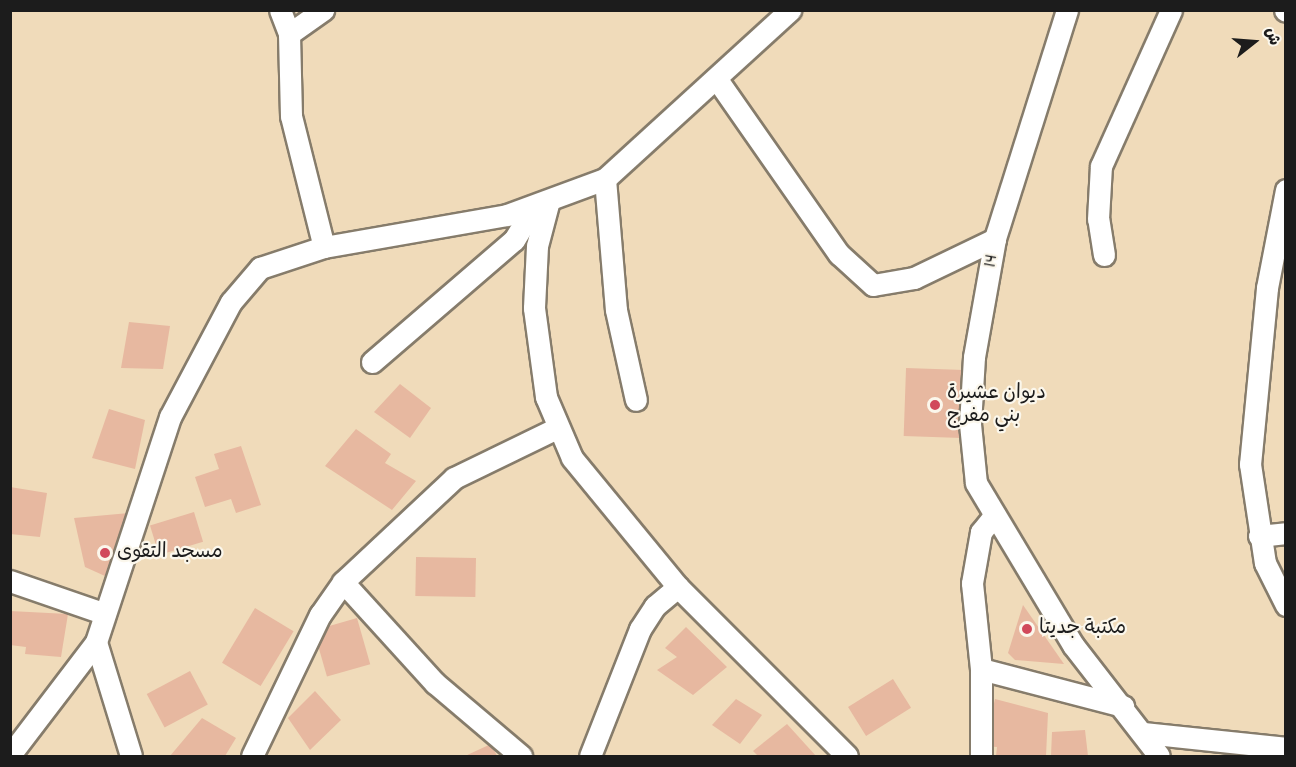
<!DOCTYPE html>
<meta charset="utf-8">
<style>
body{margin:0}
#map{position:relative;width:1296px;height:767px;overflow:hidden;background:#f0dbba;font-family:Dekko,"Playpen Sans Arabic",sans-serif}
div>[style]{position:absolute}
[style*='--x']{left:calc(var(--x)*1px);top:calc(var(--y)*1px);width:calc(var(--w)*1px);rotate:calc(var(--a)*1deg)}
.building>*{inset:0;background:#e7b8a0;transform-origin:0 0}
.roads{filter:drop-shadow(2px 0 #867c6b) drop-shadow(-2px 0 #867c6b) drop-shadow(0 2px #867c6b) drop-shadow(0 -2px #867c6b)}
.minor>*{height:21px;margin:-10.5px;padding:0 10.5px;transform-origin:10.5px;border-radius:10.5px;background:#fff}
.dots>*{width:16px;height:16px;translate:-50% -50%;box-sizing:border-box;border:3px solid #fbf7ec;border-radius:50%}
span{translate:-50% -50%;white-space:nowrap;text-align:center;line-height:1.15;-webkit-text-stroke:4.5px #fbf7ec;paint-order:stroke}
.street-label{font-size:20px;color:#1c1c1c}
.poi-label{font-size:20px;color:#1c1c1c}
.left{translate:0 -50%;text-align:left}
.frame{position:absolute;inset:0;border:12px solid #1c1c1c;pointer-events:none}
.north{position:absolute;left:1224px;top:12px;width:60px;height:60px;-webkit-text-stroke:4px #fbf7ec;paint-order:stroke;rotate:73deg;font-size:16px;font-weight:700;line-height:24px;text-align:center;color:#1c1c1c}
.north::after{content:'';display:block;margin:auto;width:21px;height:27px;background:#1c1c1c;clip-path:polygon(50% 0,100% 100%,50% 72%,0 100%)}
</style>
<div id="map">
<div class="building">
<div style="clip-path:polygon(129px 322px,170px 326px,163px 369px,121px 368px)"></div>
<div style="left:964px;top:370px;width:68px;height:58px;rotate:92deg"></div>
<div style="clip-path:polygon(400px 384px,431px 408px,410px 438px,374px 412px)"></div>
<div style="clip-path:polygon(109px 409px,145px 420px,135px 469px,92px 458px)"></div>
<div style="clip-path:polygon(356px 429px,391px 454px,385px 463px,416px 481px,392px 510px,325px 466px)"></div>
<div style="clip-path:polygon(241px 446px,261px 505px,236px 513px,231px 499px,205px 507px,195px 477px,219px 469px,214px 454px)"></div>
<div style="clip-path:polygon(10px 487px,47px 493px,40px 537px,10px 534px)"></div>
<div style="clip-path:polygon(140px 512px,116px 581px,85px 567px,74px 518px)"></div>
<div style="left:194px;top:512px;width:31px;height:46px;rotate:73deg"></div>
<div style="left:476px;top:558px;width:39px;height:60px;rotate:91deg"></div>
<div style="clip-path:polygon(1023px 605px,1064px 664px,1015px 660px,1008px 653px)"></div>
<div style="left:255px;top:608px;width:45px;height:64px;rotate:31deg"></div>
<div style="clip-path:polygon(10px 611px,68px 614px,61px 657px,25px 654px,26px 647px,10px 645px)"></div>
<div style="left:357px;top:618px;width:48px;height:45px;rotate:74deg"></div>
<div style="clip-path:polygon(686px 627px,727px 667px,693px 695px,657px 670px,677px 657px,665px 648px)"></div>
<div style="left:190px;top:671px;width:38px;height:49px;rotate:62deg"></div>
<div style="left:893px;top:679px;width:34px;height:53px;rotate:58deg"></div>
<div style="clip-path:polygon(315px 691px,341px 720px,310px 750px,288px 718px)"></div>
<div style="clip-path:polygon(736px 699px,762px 715px,740px 744px,712px 725px)"></div>
<div style="clip-path:polygon(995px 699px,1048px 713px,1046px 756px,996px 756px,997px 747px,984px 746px)"></div>
<div style="clip-path:polygon(202px 718px,236px 738px,225px 756px,170px 756px)"></div>
<div style="clip-path:polygon(787px 724px,816px 756px,758px 756px,753px 751px)"></div>
<div style="clip-path:polygon(1085px 730px,1088px 756px,1051px 756px,1052px 732px)"></div>
<div style="clip-path:polygon(491px 744px,497px 756px,465px 756px)"></div>
</div>
<div class="roads">
<div class="minor">
<div style="--x:280;--y:10;--w:26;--a:69"></div>
<div style="--x:289;--y:34;--w:82;--a:88.6"></div>
<div style="--x:291;--y:116;--w:135;--a:75.9"></div>
<div style="--x:1067;--y:10;--w:240;--a:107.5"></div>
<div style="--x:995;--y:239;--w:120;--a:100.1"></div>
<div style="--x:974;--y:357;--w:67;--a:93.4"></div>
<div style="--x:970;--y:424;--w:59;--a:84.2"></div>
<div style="--x:976;--y:483;--w:189;--a:59.1"></div>
<div style="--x:1073;--y:645;--w:140;--a:52.2"></div>
<div style="--x:1285;--y:10;--w:1;--a:45"></div>
<div style="--x:289;--y:34;--w:42;--a:-35.2"></div>
<div style="--x:716;--y:78;--w:215;--a:55.1"></div>
<div style="--x:839;--y:254;--w:46;--a:42.4"></div>
<div style="--x:873;--y:285;--w:42;--a:-9.7"></div>
<div style="--x:914;--y:278;--w:90;--a:-25.7"></div>
<div style="--x:605;--y:179;--w:131;--a:85.2"></div>
<div style="--x:616;--y:310;--w:92;--a:77.5"></div>
<div style="--x:1286;--y:190;--w:100;--a:101"></div>
<div style="--x:1267;--y:288;--w:177;--a:95.5"></div>
<div style="--x:1250;--y:464;--w:100;--a:81.4"></div>
<div style="--x:1265;--y:563;--w:47;--a:63.4"></div>
<div style="--x:548;--y:204;--w:43;--a:104.7"></div>
<div style="--x:537;--y:246;--w:62;--a:92.8"></div>
<div style="--x:534;--y:308;--w:90;--a:82.3"></div>
<div style="--x:546;--y:397;--w:66;--a:66.9"></div>
<div style="--x:572;--y:458;--w:167;--a:50.6"></div>
<div style="--x:678;--y:587;--w:239;--a:45"></div>
<div style="--x:1104;--y:255;--w:36;--a:-99"></div>
<div style="--x:1098;--y:219;--w:53;--a:-86.8"></div>
<div style="--x:1101;--y:166;--w:171;--a:-65.8"></div>
<div style="--x:372;--y:362;--w:187;--a:-40.7"></div>
<div style="--x:514;--y:240;--w:37;--a:-59"></div>
<div style="--x:1259;--y:536;--w:27;--a:-6"></div>
<div style="--x:10;--y:581;--w:98;--a:19"></div>
<div style="--x:343;--y:582;--w:137;--a:47.7"></div>
<div style="--x:435;--y:683;--w:113;--a:40.3"></div>
<div style="--x:96;--y:642;--w:119;--a:72.9"></div>
<div style="--x:981;--y:669;--w:147;--a:14.6"></div>
<div style="--x:1144;--y:733;--w:143;--a:6"></div>
<div style="--x:10;--y:755;--w:142;--a:-52.7"></div>
<div style="--x:96;--y:642;--w:237;--a:-71.8"></div>
<div style="--x:170;--y:417;--w:130;--a:-62.1"></div>
<div style="--x:231;--y:302;--w:45;--a:-49.5"></div>
<div style="--x:260;--y:268;--w:67;--a:-18.2"></div>
<div style="--x:324;--y:247;--w:186;--a:-9.9"></div>
<div style="--x:507;--y:215;--w:104;--a:-20.2"></div>
<div style="--x:605;--y:179;--w:251;--a:-42.4"></div>
<div style="--x:252;--y:756;--w:157;--a:-64.3"></div>
<div style="--x:320;--y:615;--w:40;--a:-55.1"></div>
<div style="--x:343;--y:582;--w:152;--a:-43.1"></div>
<div style="--x:454;--y:478;--w:114;--a:-25.9"></div>
<div style="--x:590;--y:756;--w:136;--a:-68.5"></div>
<div style="--x:640;--y:629;--w:27;--a:-57"></div>
<div style="--x:655;--y:606;--w:30;--a:-40"></div>
<div style="--x:981;--y:756;--w:87;--a:-90"></div>
<div style="--x:981;--y:669;--w:86;--a:-96"></div>
<div style="--x:972;--y:583;--w:52;--a:-80"></div>
<div style="--x:981;--y:532;--w:22;--a:-51"></div>
</div>
</div>
<div class="dots">
<div style="left:935px;top:405px;background:#d1495b"></div>
<div style="left:105px;top:553px;background:#d1495b"></div>
<div style="left:1027px;top:629px;background:#d1495b"></div>
</div>
<div class="street-label">
<span style="left:992px;top:261px;rotate:-81deg">14</span>
</div>
<div class="poi-label">
<span class="left" style="left:947px;top:406px">ديوان عشيرة<br>بني مفرج</span>
<span class="left" style="left:117px;top:553px">مسجد التقوى</span>
<span class="left" style="left:1039px;top:629px">مكتبة جديتا</span>
</div>
<div class="frame"></div>
<div class="north">ش</div>
</div>
